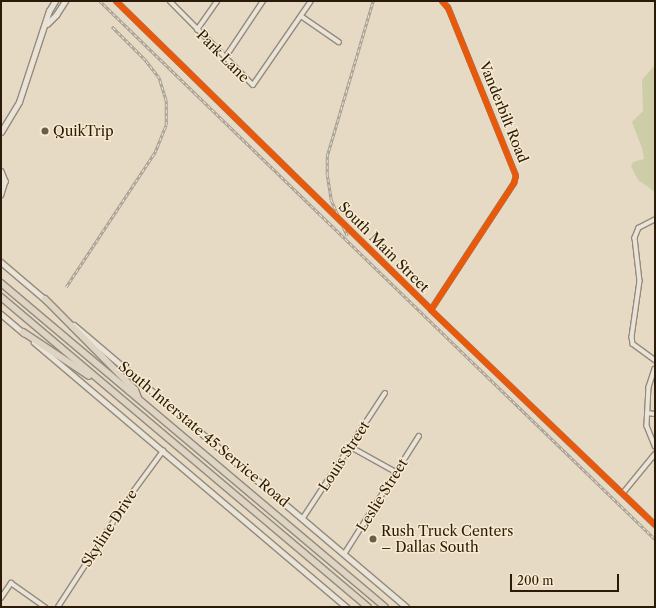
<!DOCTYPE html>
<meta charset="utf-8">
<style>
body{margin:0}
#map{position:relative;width:656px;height:608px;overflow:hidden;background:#e6dac4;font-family:"Libre Caslon Text",serif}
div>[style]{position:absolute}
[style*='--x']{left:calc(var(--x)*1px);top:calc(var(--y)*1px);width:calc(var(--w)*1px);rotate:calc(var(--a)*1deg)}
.green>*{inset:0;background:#cdcda7}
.roads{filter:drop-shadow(1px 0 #948a7c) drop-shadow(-1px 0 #948a7c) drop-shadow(0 1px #948a7c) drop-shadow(0 -1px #948a7c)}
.minor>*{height:3.5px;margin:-1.75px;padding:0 1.75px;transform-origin:1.75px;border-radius:1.75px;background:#eae4d8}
.tertiary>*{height:4px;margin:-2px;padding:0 2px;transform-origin:2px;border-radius:2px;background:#eae4d8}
.secondary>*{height:4.5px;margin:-2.25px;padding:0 2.25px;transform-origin:2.25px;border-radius:2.25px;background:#eae4d8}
.motorway>*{height:6px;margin:-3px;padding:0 3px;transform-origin:3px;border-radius:3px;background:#ded4c3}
.rail>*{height:2.5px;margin-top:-1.25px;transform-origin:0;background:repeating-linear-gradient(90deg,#f8eacf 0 3px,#a59e94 0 6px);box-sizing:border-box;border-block:1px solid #a59e94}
.cycleway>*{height:6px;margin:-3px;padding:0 3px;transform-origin:3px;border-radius:3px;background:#e8590c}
.dots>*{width:11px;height:11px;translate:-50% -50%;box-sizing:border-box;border:2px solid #f8eacf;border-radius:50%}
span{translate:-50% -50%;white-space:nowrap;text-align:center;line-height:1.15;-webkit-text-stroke:3px #f8eacf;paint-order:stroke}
.street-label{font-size:14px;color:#2a1a09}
.poi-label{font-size:14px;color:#2a1a09}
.left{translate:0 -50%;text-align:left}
.frame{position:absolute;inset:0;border:2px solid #2a1a09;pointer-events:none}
.scale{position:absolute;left:510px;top:574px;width:109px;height:18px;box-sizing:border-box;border:2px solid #2a1a09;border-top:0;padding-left:5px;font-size:12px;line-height:14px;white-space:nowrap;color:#2a1a09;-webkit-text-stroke:3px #f8eacf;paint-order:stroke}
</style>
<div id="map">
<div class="green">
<div style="clip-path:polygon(655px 65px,655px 192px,638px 180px,631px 166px,633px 162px,644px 159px,642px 148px,632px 122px,643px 111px,642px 80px)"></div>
</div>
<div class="roads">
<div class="minor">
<div style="--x:170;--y:1;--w:118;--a:45.3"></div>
<div style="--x:253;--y:85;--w:102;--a:-55.4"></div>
<div style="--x:301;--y:16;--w:46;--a:34.4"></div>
<div style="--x:197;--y:30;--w:35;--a:-55"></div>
<div style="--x:225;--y:58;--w:69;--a:-56.3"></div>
<div style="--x:655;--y:220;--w:18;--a:153"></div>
<div style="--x:639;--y:228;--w:11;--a:112"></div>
<div style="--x:635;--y:238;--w:43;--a:83.4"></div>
<div style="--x:640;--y:281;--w:57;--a:98.1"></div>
<div style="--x:632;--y:337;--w:7;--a:82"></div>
<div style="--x:633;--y:344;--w:27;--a:36"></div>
<div style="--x:431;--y:310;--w:152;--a:-56.8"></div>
<div style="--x:514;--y:183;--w:7;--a:-74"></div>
<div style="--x:516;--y:176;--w:181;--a:-112"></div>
<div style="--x:448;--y:8;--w:9;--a:-131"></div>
<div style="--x:655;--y:369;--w:19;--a:108"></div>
<div style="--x:649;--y:387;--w:39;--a:93"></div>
<div style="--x:647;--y:426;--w:22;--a:68"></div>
<div style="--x:647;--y:413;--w:8;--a:7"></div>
<div style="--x:351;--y:447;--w:51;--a:29.1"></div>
<div style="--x:623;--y:493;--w:50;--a:-50.6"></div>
<div style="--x:303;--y:518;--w:149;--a:-56.7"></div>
<div style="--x:345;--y:553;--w:138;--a:-57.7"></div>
<div style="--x:1;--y:598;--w:18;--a:-56"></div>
<div style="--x:11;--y:583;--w:42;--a:35.2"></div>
<div style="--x:58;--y:607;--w:132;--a:-57"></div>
<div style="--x:130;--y:496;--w:56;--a:-53.7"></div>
</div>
<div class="tertiary">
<div style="--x:116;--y:1;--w:441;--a:44.4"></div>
<div style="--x:431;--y:310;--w:310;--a:43.8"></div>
</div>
<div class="secondary">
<div style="--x:47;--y:24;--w:13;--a:-45"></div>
<div style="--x:56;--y:15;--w:17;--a:-57"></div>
<div style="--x:1;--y:132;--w:35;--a:-59"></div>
<div style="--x:19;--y:102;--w:96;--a:-71.8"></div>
<div style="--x:49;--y:11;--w:12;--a:-59"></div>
<div style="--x:1;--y:171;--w:11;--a:68"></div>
<div style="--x:5;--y:181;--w:14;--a:107"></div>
<div style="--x:1;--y:262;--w:60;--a:40.3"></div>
<div style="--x:1;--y:314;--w:30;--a:40"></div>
<div style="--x:74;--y:325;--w:436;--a:40.3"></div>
<div style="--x:34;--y:342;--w:410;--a:40.3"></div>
</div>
<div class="motorway">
<div style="--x:1;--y:283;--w:502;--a:40.16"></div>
<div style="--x:1;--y:297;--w:480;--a:40.2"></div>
<div style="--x:45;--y:299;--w:128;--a:45.3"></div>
<div style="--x:135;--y:390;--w:9;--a:69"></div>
<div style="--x:23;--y:332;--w:79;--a:33.7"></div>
</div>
</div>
<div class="rail">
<div style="--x:100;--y:1;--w:773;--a:44.11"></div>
<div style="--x:347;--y:236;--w:39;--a:-114"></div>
<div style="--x:331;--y:200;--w:25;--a:-99"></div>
<div style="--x:327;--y:175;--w:19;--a:-90"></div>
<div style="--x:327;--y:156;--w:162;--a:-73.5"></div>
<div style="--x:66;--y:287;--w:162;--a:-56.6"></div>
<div style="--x:155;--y:152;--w:29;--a:-68"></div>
<div style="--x:166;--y:125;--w:24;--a:-90"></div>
<div style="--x:166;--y:101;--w:24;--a:-107"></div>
<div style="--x:159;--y:78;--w:23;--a:-128"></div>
<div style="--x:145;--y:60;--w:47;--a:-135"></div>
</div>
<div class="cycleway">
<div style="--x:116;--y:1;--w:441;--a:44.4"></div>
<div style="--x:431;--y:310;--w:310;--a:43.8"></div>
<div style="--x:431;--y:310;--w:152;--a:-56.8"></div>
<div style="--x:514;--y:183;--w:7;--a:-74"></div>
<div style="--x:516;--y:176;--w:181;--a:-112"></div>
<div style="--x:448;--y:8;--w:9;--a:-131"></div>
</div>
<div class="dots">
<div style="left:45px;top:131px;background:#6c5d4a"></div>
<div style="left:373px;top:539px;background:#6c5d4a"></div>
</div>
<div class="street-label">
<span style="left:223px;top:56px;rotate:45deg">Park Lane</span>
<span style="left:504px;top:112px;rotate:68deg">Vanderbilt Road</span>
<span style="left:384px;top:247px;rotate:45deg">South Main Street</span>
<span style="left:204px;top:434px;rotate:40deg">South Interstate 45 Service Road</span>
<span style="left:344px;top:456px;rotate:-57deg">Louis Street</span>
<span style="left:382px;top:495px;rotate:-58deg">Leslie Street</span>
<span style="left:109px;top:528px;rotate:-57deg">Skyline Drive</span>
</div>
<div class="poi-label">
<span class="left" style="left:53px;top:131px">QuikTrip</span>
<span class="left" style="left:381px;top:539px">Rush Truck Centers<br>– Dallas South</span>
</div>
<div class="frame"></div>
<div class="scale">200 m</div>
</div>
